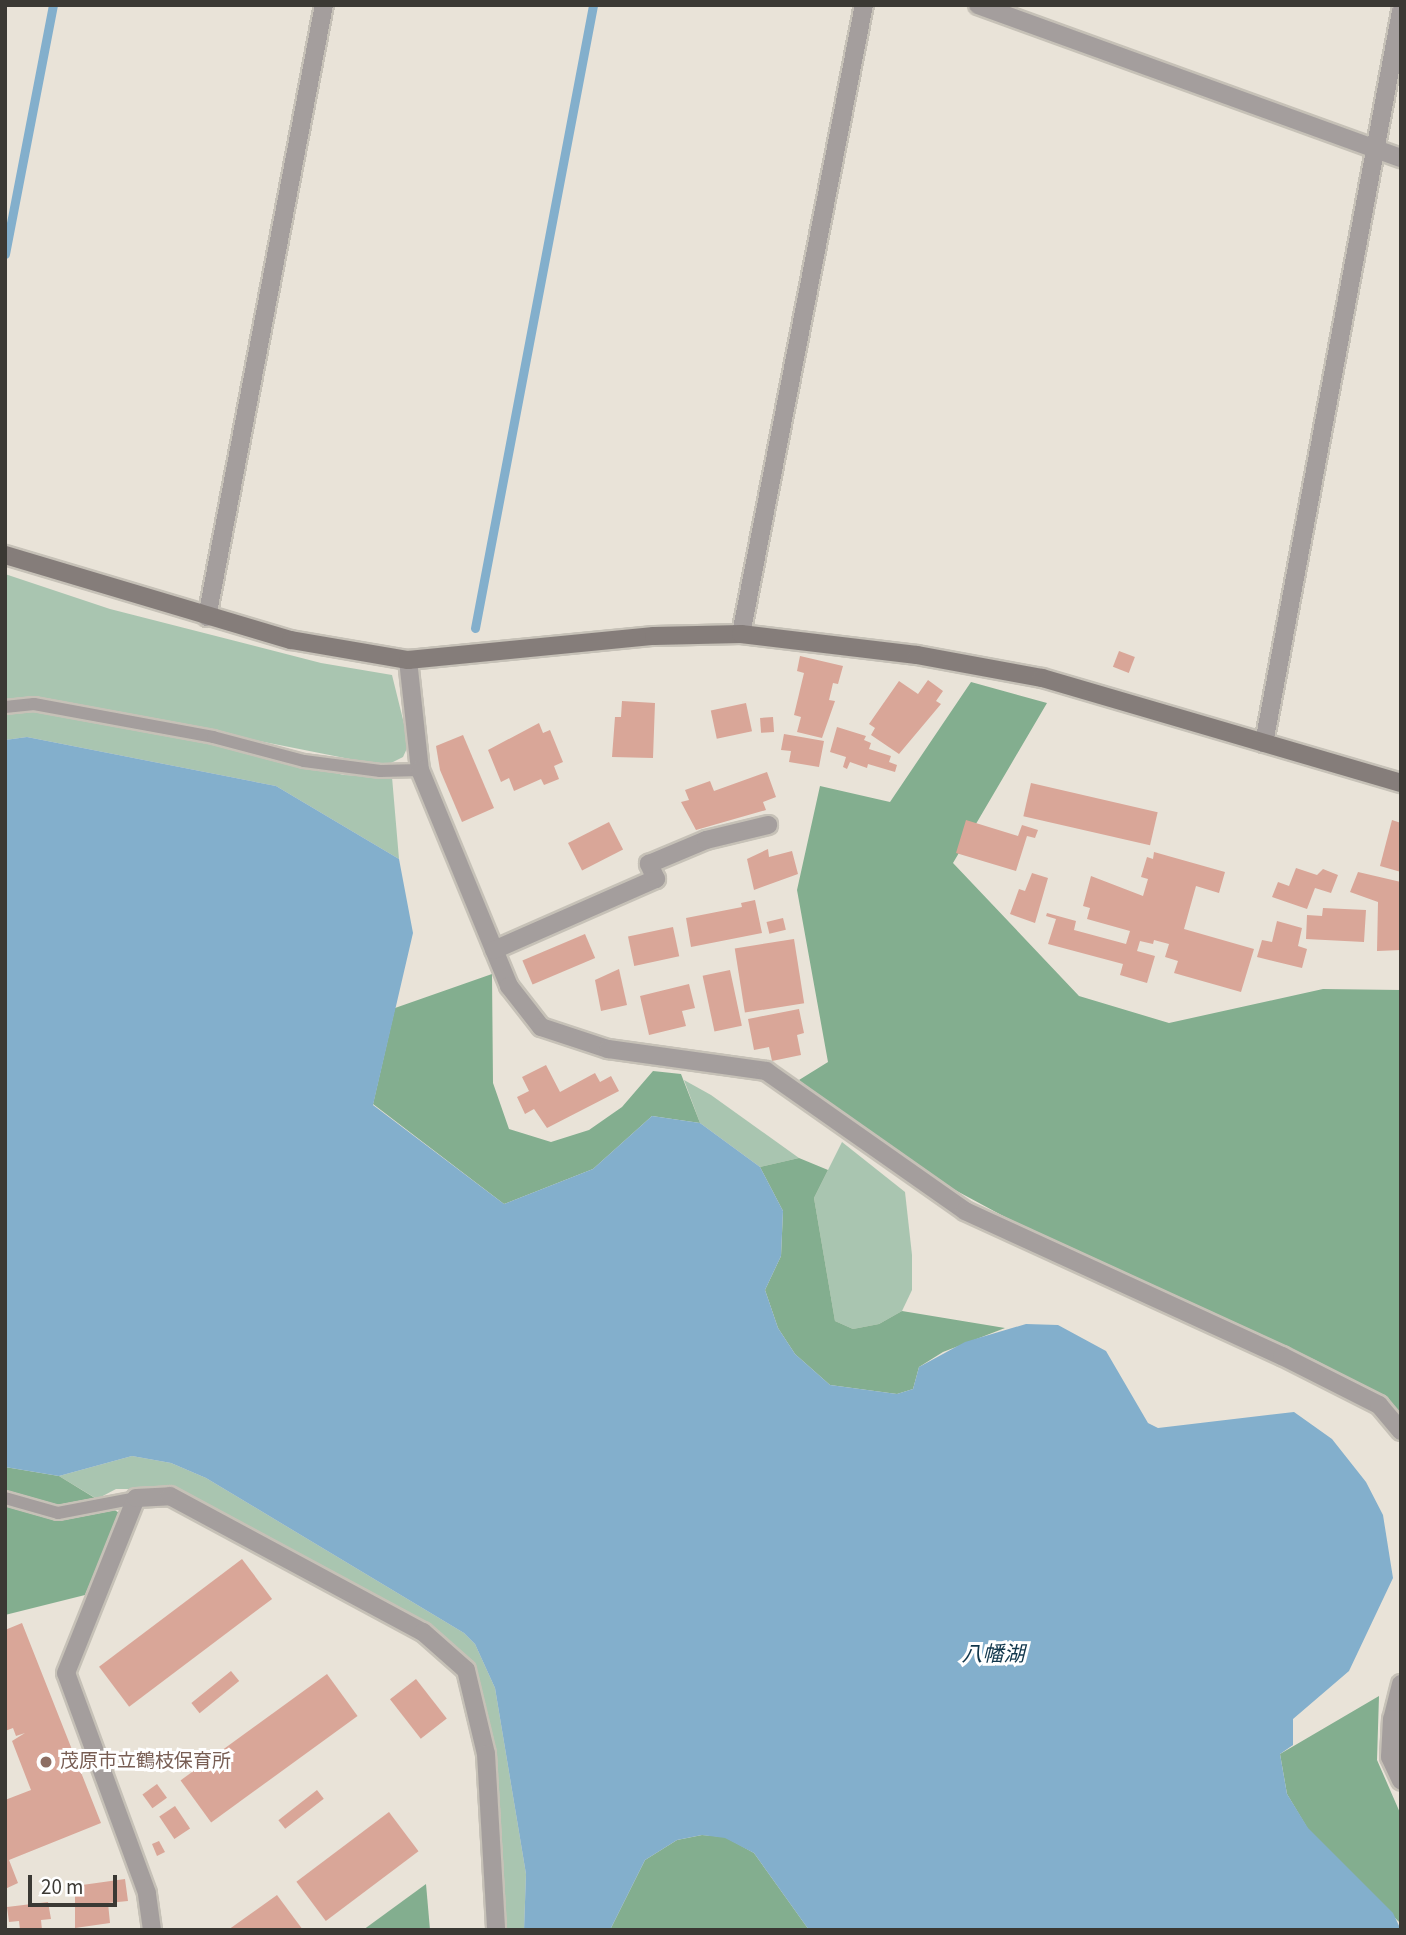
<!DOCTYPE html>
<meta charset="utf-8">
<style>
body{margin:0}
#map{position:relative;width:1406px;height:1935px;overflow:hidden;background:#e9e3d8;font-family:"Source Sans 3","Noto Sans JP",sans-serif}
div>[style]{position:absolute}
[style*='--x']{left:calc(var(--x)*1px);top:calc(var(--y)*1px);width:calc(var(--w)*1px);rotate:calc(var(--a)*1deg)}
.green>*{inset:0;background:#a9c5b0}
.forest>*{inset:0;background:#83ae8f}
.water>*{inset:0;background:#83afcc}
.stream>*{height:9px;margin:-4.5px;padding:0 4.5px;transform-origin:4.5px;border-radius:4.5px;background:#83afcc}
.building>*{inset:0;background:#d9a698;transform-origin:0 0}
.roads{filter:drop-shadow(2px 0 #c6c1b7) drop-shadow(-2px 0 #c6c1b7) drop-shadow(0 2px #c6c1b7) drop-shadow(0 -2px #c6c1b7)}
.lane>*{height:12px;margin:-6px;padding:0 6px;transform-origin:6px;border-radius:6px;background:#a49e9d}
.street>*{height:18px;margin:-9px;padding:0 9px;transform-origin:9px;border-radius:9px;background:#a49e9d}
.secondary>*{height:18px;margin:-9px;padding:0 9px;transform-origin:9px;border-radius:9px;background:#857d7a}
.dots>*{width:19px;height:19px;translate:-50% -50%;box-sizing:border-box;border:4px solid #fff;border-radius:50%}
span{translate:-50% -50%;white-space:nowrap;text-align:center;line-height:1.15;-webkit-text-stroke:6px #fff;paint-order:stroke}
.education-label{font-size:19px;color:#785e54}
.left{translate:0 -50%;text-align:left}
.water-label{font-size:21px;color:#10364b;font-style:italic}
.frame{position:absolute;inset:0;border:7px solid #3b3934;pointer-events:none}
.scale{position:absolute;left:28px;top:1875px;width:89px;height:32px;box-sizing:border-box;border:4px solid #3b3934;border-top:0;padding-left:9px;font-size:21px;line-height:24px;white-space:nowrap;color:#3b3934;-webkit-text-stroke:5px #fff;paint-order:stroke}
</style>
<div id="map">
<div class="green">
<div style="clip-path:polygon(5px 574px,110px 609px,321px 663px,392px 675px,409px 744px,403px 757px,385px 766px,36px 697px,5px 700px)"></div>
<div style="clip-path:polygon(33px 710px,206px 742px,344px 775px,392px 777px,399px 859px,276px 786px,27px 737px,5px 740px,5px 712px)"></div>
<div style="clip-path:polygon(684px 1080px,711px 1095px,799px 1158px,760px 1167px,700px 1123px)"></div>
<div style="clip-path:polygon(842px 1142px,905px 1192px,912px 1255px,912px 1290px,902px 1311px,879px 1324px,853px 1329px,835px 1321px,814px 1198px)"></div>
<div style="clip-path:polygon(132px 1456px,171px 1463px,206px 1478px,464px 1633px,475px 1644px,495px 1688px,526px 1874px,524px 1930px,505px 1930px,501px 1915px,492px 1756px,475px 1671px,429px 1625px,179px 1489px,116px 1489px,97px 1499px,59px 1476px)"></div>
</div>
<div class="forest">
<div style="clip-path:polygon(971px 682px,1047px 703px,953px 863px,1079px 996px,1169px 1023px,1323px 989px,1401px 990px,1401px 1416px,1387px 1398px,1315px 1360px,1057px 1245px,942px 1183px,858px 1131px,799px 1080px,828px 1062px,797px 890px,820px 786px,890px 802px)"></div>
<div style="clip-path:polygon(492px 974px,493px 1083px,509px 1129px,551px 1142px,589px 1130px,622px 1107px,653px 1071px,681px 1074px,700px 1123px,652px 1116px,593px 1169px,504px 1204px,373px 1104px,395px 1008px)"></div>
<div style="clip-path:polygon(799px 1158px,828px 1170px,814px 1198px,835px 1321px,853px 1329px,879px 1324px,902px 1311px,1005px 1328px,943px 1352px,919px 1367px,913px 1389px,897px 1394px,830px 1385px,795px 1354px,778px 1328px,765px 1290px,781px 1256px,783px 1211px,760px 1167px)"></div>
<div style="clip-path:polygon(5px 1467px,59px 1476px,121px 1514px,85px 1595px,5px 1615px)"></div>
<div style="clip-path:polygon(1379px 1696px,1377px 1760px,1401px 1815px,1401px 1924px,1308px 1829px,1287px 1794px,1280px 1754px)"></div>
<div style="clip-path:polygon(702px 1835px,725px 1837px,754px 1853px,809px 1930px,610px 1930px,645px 1860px,677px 1840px)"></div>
<div style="clip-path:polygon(426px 1884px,430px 1930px,363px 1930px)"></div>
</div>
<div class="water">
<div style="clip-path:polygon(27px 737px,276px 786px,399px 859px,413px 933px,373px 1105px,504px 1204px,593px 1169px,652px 1116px,700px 1123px,760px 1167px,783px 1211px,781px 1256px,765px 1290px,778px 1328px,795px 1354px,830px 1385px,897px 1394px,913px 1389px,919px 1367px,965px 1342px,1026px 1324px,1058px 1325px,1106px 1351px,1148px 1423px,1158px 1428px,1294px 1412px,1332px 1439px,1366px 1482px,1383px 1515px,1393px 1578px,1349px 1671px,1293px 1719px,1293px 1745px,1280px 1754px,1287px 1794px,1308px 1828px,1393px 1913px,1401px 1930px,809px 1930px,754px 1853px,725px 1838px,702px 1835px,677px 1840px,645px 1860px,610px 1930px,524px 1930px,526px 1874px,495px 1688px,475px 1644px,464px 1633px,206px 1478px,171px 1463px,132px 1456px,59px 1476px,5px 1467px,5px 740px)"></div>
</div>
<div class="stream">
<div style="--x:5;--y:254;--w:254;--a:-79.1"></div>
<div style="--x:475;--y:628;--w:634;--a:-79.27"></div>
</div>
<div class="building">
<div style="left:1119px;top:651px;width:17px;height:17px;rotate:21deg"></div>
<div style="clip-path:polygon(800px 656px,843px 666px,838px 684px,833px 683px,829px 700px,835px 701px,822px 738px,797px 732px,801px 717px,794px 715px,804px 673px,797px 671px)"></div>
<div style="clip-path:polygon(928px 680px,943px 691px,936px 701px,941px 704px,899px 754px,871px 735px,875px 728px,869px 724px,899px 681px,918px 694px)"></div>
<div style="clip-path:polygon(622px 701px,655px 703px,653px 758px,612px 757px,615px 717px,621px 717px)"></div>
<div style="left:746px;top:703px;width:29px;height:36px;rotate:78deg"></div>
<div style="left:773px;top:717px;width:15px;height:13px;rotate:86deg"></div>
<div style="clip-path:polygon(539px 723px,543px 733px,550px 730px,563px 762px,554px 766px,559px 779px,544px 785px,541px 779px,514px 791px,509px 778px,501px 782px,488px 750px)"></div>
<div style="clip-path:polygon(837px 727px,866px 736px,864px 740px,871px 743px,869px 749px,891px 756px,889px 762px,897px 765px,895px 772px,868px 764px,867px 768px,850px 762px,847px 769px,843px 767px,846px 757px,830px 752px)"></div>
<div style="clip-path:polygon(784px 734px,824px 741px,819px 767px,789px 762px,791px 751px,781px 750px)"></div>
<div style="clip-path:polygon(463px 735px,494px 808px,462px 822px,440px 770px,436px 746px)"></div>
<div style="clip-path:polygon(767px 772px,776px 797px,763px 802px,766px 810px,696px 830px,681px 802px,689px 800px,685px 790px,710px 781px,714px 791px)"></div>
<div style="left:1031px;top:783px;width:130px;height:34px;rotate:13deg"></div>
<div style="clip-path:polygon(966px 820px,1018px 836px,1022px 825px,1038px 830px,1035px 838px,1027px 836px,1016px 871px,956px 853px)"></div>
<div style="clip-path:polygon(1392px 820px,1401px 823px,1401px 872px,1380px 866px)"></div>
<div style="left:609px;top:822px;width:31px;height:46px;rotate:63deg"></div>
<div style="clip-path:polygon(768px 849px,769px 857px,792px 851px,798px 874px,754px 890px,747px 859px)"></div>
<div style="clip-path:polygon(1154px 852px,1225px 872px,1219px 893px,1196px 886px,1184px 929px,1254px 949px,1241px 992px,1174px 973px,1178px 961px,1165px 957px,1169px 944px,1154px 940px,1153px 944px,1140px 941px,1137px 951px,1155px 956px,1147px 983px,1120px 975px,1123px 964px,1048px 944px,1056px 919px,1046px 916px,1047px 913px,1076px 921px,1074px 930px,1126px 944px,1130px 931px,1087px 919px,1090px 908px,1083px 906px,1091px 876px,1143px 896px,1148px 879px,1141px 877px,1147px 857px,1153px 859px)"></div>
<div style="clip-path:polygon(1296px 868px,1317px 875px,1323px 869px,1338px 875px,1331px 893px,1315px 888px,1307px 909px,1272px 897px,1278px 882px,1289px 886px)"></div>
<div style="clip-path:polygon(1358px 872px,1401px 882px,1401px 950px,1377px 951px,1378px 902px,1350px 892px)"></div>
<div style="clip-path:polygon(1032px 873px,1048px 878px,1035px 923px,1010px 914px,1019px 889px,1025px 891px)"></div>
<div style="clip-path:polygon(755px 900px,762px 933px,691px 947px,686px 918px,742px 907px,741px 903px)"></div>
<div style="clip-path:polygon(1323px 908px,1366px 910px,1364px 942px,1306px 939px,1307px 915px,1322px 916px)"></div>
<div style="left:783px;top:918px;width:12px;height:17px;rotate:76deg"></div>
<div style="clip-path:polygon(1277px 921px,1302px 928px,1298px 946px,1307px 949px,1302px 968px,1257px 957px,1262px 940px,1272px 942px)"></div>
<div style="left:673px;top:927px;width:30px;height:46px;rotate:78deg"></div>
<div style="left:585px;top:934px;width:26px;height:68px;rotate:67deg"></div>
<div style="left:794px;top:939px;width:65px;height:60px;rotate:81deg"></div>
<div style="clip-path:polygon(619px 969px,627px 1005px,601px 1011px,595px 980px)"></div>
<div style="left:730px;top:970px;width:57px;height:28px;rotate:78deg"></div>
<div style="clip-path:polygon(689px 984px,695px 1008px,682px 1011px,686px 1026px,649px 1035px,640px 996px)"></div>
<div style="clip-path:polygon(799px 1009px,804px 1033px,797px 1035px,801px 1055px,772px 1061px,769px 1047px,754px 1050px,748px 1019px)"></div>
<div style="clip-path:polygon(546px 1065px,560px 1092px,595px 1073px,600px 1082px,611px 1076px,619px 1091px,547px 1128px,534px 1109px,525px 1114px,517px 1097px,529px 1091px,522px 1077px)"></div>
<div style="left:242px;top:1559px;width:50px;height:179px;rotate:53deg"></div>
<div style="clip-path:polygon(22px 1623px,101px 1823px,9px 1860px,18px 1883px,5px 1889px,5px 1800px,31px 1790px,12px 1741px,25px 1733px,16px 1736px,13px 1728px,5px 1731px,5px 1630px)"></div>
<div style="left:231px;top:1671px;width:13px;height:51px;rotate:51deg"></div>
<div style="left:327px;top:1674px;width:52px;height:181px;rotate:54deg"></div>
<div style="left:416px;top:1679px;width:50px;height:33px;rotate:52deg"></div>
<div style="left:157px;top:1784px;width:17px;height:18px;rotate:54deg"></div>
<div style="left:317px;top:1790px;width:11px;height:49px;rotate:52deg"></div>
<div style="left:175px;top:1806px;width:27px;height:19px;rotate:56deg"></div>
<div style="left:389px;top:1812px;width:49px;height:116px;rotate:53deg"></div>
<div style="clip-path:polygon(159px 1841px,165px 1852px,157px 1856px,152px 1844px)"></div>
<div style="clip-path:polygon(125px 1879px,128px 1901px,108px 1903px,110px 1923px,75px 1928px,75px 1886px)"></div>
<div style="clip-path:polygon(277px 1895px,303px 1930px,228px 1930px)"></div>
<div style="clip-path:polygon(48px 1902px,51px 1919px,41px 1920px,42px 1930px,20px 1930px,19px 1921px,9px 1922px,7px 1907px)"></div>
</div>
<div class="roads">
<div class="lane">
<div style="--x:5;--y:707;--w:29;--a:-6"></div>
<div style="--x:34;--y:704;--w:182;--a:10.4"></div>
<div style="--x:213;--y:737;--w:94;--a:14.8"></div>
<div style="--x:304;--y:761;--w:77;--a:7.5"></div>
<div style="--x:380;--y:771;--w:40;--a:-1.4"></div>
<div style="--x:5;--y:1498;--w:55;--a:15.8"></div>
<div style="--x:58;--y:1513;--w:79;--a:-10.9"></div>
</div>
<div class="street">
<div style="--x:978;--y:5;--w:450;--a:19.9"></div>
<div style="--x:207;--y:617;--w:623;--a:-79.18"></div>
<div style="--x:741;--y:634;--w:641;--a:-78.94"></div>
<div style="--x:408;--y:660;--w:111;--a:83.8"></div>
<div style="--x:420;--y:770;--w:234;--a:67.6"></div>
<div style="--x:509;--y:986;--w:52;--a:52"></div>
<div style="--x:541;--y:1027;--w:71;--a:18.2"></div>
<div style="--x:608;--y:1049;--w:160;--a:7.9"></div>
<div style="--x:766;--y:1071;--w:243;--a:35.1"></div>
<div style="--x:965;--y:1211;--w:349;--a:24.6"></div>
<div style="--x:1282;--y:1356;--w:109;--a:26.8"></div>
<div style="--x:1379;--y:1405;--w:34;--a:50"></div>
<div style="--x:1264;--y:743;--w:744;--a:-79.39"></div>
<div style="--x:494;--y:950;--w:177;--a:-23.7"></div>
<div style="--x:656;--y:879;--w:17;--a:-115"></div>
<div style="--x:649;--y:864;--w:62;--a:-22.8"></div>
<div style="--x:706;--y:840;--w:64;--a:-13.6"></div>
<div style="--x:1401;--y:1684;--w:36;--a:104"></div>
<div style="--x:1392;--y:1719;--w:38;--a:93"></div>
<div style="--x:1390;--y:1757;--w:26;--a:65"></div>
<div style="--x:152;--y:1930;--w:37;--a:-98"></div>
<div style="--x:147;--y:1893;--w:234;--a:-110.2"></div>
<div style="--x:66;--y:1673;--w:188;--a:-68.2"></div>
<div style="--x:136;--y:1498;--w:34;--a:-3"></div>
<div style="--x:170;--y:1496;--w:287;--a:28.3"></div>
<div style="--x:423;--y:1632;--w:57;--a:41.5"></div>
<div style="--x:466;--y:1670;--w:86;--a:76.6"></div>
<div style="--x:486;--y:1754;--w:176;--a:86.7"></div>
</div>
<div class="secondary">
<div style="--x:5;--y:555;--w:298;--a:16.6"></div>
<div style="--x:291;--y:640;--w:119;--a:9.7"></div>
<div style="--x:408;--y:660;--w:247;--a:-5.6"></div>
<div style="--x:654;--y:636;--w:87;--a:-1.3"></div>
<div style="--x:741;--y:634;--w:177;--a:6.8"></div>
<div style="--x:917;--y:655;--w:127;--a:10.4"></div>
<div style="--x:1042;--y:678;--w:374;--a:16.3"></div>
</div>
</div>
<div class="dots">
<div style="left:46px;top:1762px;background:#8d6e63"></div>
</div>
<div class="education-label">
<span class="left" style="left:60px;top:1762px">茂原市立鶴枝保育所</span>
</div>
<div class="water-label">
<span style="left:993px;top:1654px">八幡湖</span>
</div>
<div class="frame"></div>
<div class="scale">20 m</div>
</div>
